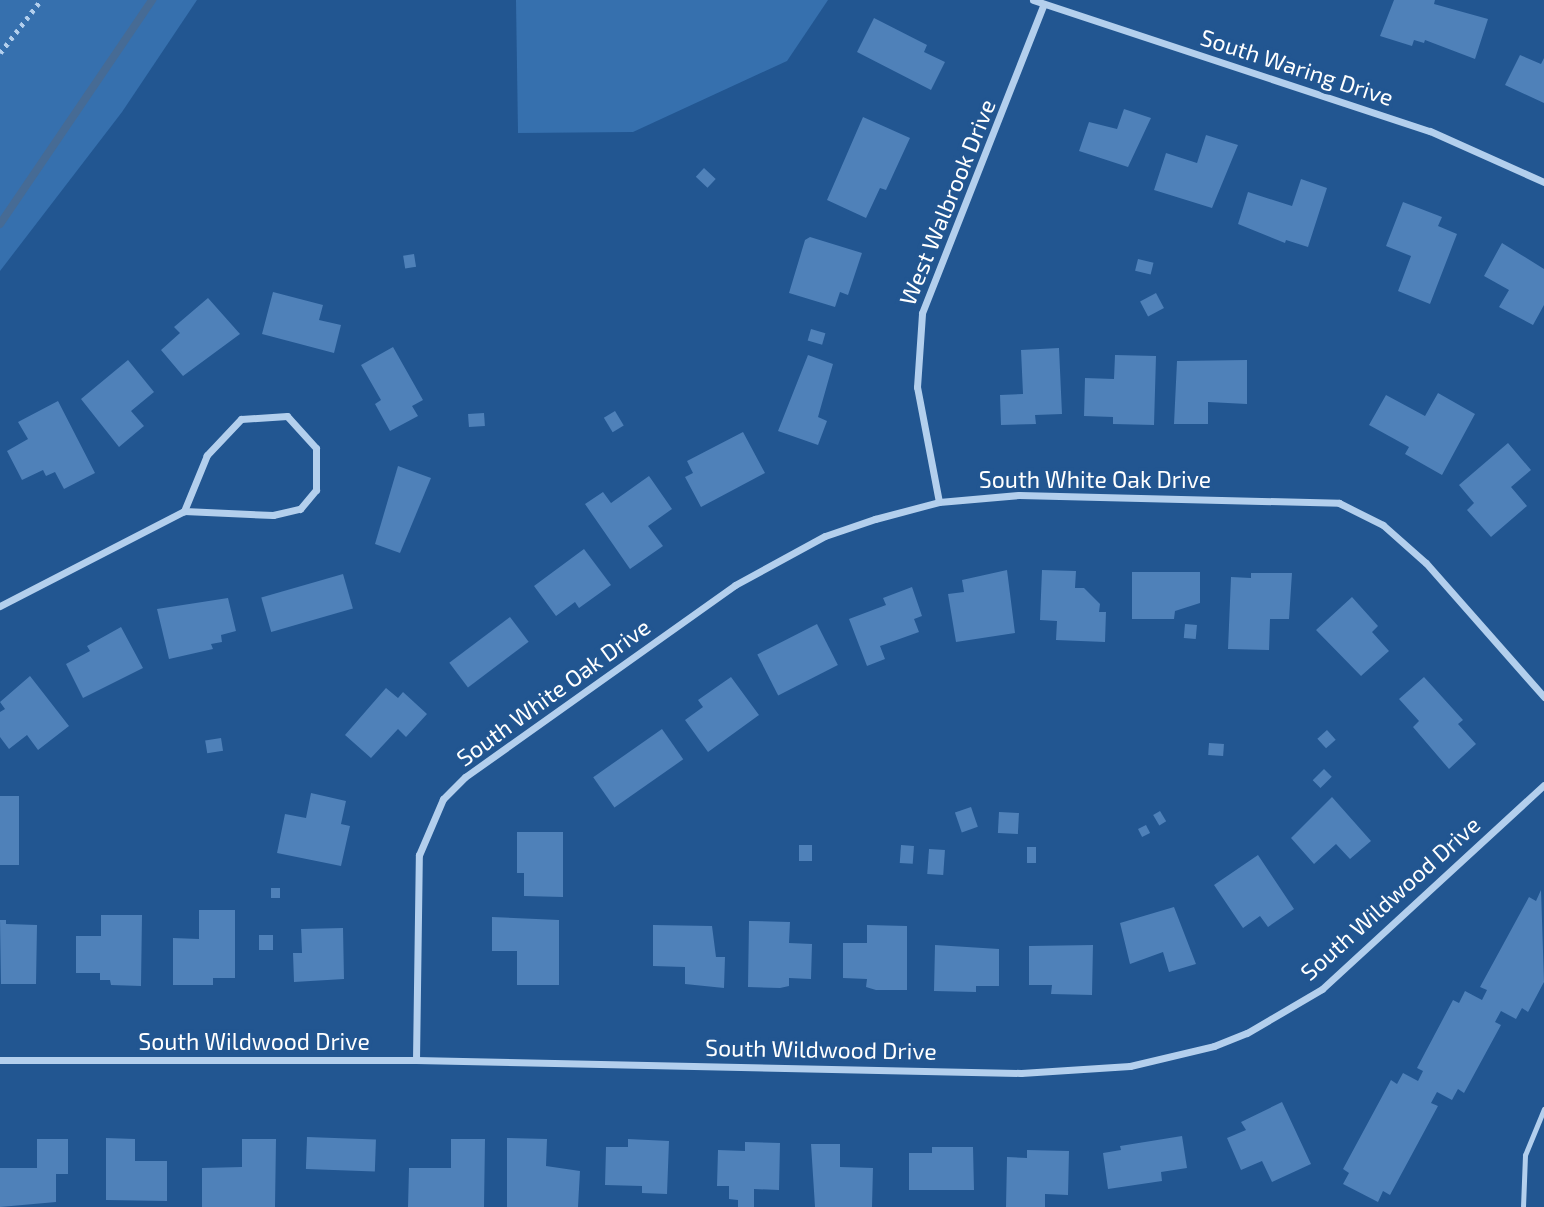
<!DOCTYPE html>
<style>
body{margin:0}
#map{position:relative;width:1544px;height:1207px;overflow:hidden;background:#225691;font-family:"Exo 2",sans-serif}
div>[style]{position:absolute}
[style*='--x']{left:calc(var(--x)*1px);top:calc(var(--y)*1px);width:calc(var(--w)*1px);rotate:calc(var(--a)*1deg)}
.green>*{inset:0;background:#3670ae}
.stream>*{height:8px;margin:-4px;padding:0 4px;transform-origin:4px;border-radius:4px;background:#466b95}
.building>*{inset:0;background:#4f81b9;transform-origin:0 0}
.path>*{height:4.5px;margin-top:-2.25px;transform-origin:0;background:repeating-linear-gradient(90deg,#b3cfed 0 3.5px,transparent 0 8.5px)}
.lane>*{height:5px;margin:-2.5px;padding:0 2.5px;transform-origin:2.5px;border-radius:2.5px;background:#b3cfed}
.street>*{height:7px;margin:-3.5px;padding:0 3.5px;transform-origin:3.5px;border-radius:3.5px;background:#b3cfed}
span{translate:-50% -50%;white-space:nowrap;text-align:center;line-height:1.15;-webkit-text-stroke:7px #225691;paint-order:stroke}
.street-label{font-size:23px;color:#fff}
</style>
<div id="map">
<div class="green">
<div style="clip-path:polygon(0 0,197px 0,122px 112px,0 271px)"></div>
<div style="clip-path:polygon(516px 0,828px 0,787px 61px,633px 132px,518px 133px)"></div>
</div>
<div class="stream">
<div style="--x:0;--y:224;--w:271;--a:-55.8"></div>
</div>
<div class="building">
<div style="clip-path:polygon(1394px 0,1435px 0,1434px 4px,1488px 19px,1475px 59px,1425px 40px,1424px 43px,1414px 40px,1412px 46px,1380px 36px)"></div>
<div style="clip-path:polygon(874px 18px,927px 45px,924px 52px,945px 62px,931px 90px,857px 52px)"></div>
<div style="clip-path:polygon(1520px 55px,1541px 64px,1544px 58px,1544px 103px,1505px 85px)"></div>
<div style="clip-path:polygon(1124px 109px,1151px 118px,1128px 167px,1079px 151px,1089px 122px,1117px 129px)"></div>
<div style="clip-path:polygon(863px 117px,910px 138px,886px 190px,880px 188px,866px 218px,827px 200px)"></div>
<div style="clip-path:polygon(1206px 135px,1238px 145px,1212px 208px,1154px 190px,1166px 153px,1197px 163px)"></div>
<div style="left:704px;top:168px;width:16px;height:12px;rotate:43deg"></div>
<div style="clip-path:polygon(1301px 179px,1327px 188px,1308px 247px,1286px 240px,1285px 243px,1238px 224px,1248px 192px,1292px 206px)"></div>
<div style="clip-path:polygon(1403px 202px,1442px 217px,1438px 226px,1457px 234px,1430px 304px,1398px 291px,1411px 256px,1386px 246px)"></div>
<div style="clip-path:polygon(810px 237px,862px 253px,848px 295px,840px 292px,835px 307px,789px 293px,805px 240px)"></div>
<div style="clip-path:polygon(1502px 243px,1544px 269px,1544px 305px,1533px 325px,1499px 307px,1509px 290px,1484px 276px)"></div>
<div style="left:414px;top:254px;width:13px;height:11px;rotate:81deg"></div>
<div style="left:1138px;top:259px;width:16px;height:12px;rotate:14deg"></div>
<div style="clip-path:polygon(273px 292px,323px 305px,319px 320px,341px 325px,334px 353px,262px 334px)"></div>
<div style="left:1156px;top:293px;width:17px;height:18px;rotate:62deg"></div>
<div style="clip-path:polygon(208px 298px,240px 334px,183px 376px,161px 350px,180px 333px,174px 327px)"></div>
<div style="left:811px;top:329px;width:15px;height:12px;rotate:16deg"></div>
<div style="clip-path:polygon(393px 347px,423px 400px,412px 406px,418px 416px,390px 431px,375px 404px,381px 400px,361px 365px)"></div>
<div style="clip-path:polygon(1059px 348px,1062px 414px,1035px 415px,1036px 424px,1001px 425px,1000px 395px,1023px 394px,1021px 350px)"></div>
<div style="clip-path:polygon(808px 355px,833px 364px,818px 417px,827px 421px,818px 445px,778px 431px)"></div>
<div style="clip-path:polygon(1115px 355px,1156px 356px,1154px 425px,1113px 424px,1113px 417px,1084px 416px,1085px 378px,1114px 379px)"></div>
<div style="clip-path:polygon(128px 360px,154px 392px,131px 411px,144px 426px,119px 447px,81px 399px)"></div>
<div style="clip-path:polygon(1247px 360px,1247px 404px,1208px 402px,1208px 424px,1174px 424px,1177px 361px)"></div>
<div style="clip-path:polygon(1438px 393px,1475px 414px,1442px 475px,1405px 454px,1409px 447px,1369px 425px,1386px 395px,1425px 416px)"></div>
<div style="clip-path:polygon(58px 401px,95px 473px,64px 489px,55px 472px,46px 476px,43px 470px,22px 480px,7px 451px,28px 439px,18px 422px)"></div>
<div style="left:615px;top:411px;width:17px;height:13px;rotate:59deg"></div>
<div style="left:484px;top:413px;width:13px;height:16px;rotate:86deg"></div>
<div style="clip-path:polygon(743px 432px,765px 473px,701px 507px,685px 477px,693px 473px,687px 461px)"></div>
<div style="clip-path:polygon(1508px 443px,1531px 470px,1511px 487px,1527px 506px,1491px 537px,1467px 510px,1474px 503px,1459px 485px)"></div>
<div style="clip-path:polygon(398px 466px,431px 478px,400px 553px,375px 544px)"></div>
<div style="clip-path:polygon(649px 476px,672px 509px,648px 526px,663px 546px,630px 569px,585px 504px,603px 492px,611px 503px)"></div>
<div style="clip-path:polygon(584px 549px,611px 585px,579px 608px,575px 602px,556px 616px,534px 586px)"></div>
<div style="clip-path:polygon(1007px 570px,1015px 633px,956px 642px,948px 594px,964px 592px,962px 580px)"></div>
<div style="clip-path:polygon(1042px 570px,1076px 571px,1075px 588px,1084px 588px,1100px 604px,1099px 612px,1106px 612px,1105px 642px,1056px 640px,1057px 621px,1040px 620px)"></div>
<div style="clip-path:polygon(1132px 572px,1200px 572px,1200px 603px,1175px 611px,1174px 619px,1132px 619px)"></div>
<div style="clip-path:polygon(1251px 573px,1292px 573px,1289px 619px,1270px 619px,1269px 650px,1228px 649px,1231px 577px,1251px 578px)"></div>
<div style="left:343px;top:574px;width:36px;height:85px;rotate:74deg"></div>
<div style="clip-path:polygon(912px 587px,922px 616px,914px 619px,919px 632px,880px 646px,885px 659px,867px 666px,849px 619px,886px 605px,883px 598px)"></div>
<div style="clip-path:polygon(1352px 597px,1378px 626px,1372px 632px,1389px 651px,1361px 676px,1316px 630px)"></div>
<div style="clip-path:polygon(228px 598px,236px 631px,221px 635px,222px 642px,211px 644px,213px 649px,169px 659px,157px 609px)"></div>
<div style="left:510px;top:617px;width:31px;height:76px;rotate:53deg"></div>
<div style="left:817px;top:624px;width:46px;height:67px;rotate:63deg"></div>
<div style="left:1185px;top:624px;width:12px;height:14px;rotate:5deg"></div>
<div style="clip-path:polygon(121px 627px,143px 668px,83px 698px,66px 664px,90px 651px,87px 646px)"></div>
<div style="clip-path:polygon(30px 676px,69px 726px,38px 750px,27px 735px,9px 749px,0 737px,0 712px,5px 709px,0 702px)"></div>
<div style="clip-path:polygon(731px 677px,759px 715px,708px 752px,685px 720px,703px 707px,698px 700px)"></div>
<div style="clip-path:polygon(1424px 677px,1463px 720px,1458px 724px,1476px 744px,1449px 769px,1413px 727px,1419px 721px,1399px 699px)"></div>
<div style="clip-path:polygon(386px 688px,398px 698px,403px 692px,427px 714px,406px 737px,398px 729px,371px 758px,345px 735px)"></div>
<div style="left:662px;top:729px;width:37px;height:84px;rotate:55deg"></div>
<div style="left:1327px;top:730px;width:13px;height:13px;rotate:48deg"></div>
<div style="left:221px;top:738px;width:13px;height:16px;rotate:81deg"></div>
<div style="left:1209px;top:743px;width:15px;height:12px;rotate:4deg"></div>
<div style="left:1324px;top:769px;width:11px;height:16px;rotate:45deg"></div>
<div style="clip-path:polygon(311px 793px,346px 801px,341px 824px,350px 826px,341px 866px,277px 853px,285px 814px,306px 818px)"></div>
<div style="left:0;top:796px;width:19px;height:69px"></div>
<div style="clip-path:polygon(1332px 797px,1371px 841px,1350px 859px,1336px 844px,1314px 864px,1291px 838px)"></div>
<div style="left:971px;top:807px;width:21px;height:17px;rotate:71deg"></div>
<div style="left:1160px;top:811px;width:12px;height:8px;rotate:59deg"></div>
<div style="left:999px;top:812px;width:20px;height:21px;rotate:3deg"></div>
<div style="left:1146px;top:825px;width:9px;height:9px;rotate:63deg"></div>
<div style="clip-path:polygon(517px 832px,563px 832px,563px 897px,524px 896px,524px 873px,517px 873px)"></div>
<div style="left:799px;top:845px;width:13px;height:16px"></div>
<div style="left:901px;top:845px;width:13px;height:18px;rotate:4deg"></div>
<div style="left:1027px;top:847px;width:9px;height:16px"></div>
<div style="left:929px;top:849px;width:16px;height:25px;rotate:4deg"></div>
<div style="clip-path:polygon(1258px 855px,1294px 909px,1268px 927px,1260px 916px,1243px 928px,1214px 885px)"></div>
<div style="left:280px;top:888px;width:10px;height:9px;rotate:90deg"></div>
<div style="clip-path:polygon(1541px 890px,1544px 982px,1528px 1012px,1522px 1008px,1516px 1019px,1501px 1011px,1495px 1022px,1501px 1025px,1464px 1093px,1458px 1089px,1452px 1100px,1437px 1092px,1431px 1103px,1438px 1106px,1390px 1195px,1383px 1191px,1378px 1202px,1343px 1184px,1349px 1173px,1343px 1169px,1391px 1080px,1397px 1084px,1403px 1073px,1418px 1081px,1423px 1071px,1417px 1068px,1453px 1000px,1459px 1003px,1465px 991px,1482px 1000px,1487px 990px,1480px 987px,1529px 897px,1536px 901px)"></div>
<div style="clip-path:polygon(1174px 907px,1196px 964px,1169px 972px,1163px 952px,1130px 964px,1120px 923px)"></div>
<div style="clip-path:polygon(199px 910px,235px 910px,235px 978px,213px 978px,213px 985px,173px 985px,173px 938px,199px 939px)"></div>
<div style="clip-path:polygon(101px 915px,142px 915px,141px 986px,111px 985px,110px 980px,100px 980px,100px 973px,76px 973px,76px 936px,101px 936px)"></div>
<div style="clip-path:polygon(492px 917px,559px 920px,559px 985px,517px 985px,517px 951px,492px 951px)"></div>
<div style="clip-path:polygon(0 920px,6px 920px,6px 924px,37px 925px,36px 984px,1px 984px)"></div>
<div style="clip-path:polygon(749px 921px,790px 922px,789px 943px,812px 944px,811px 979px,789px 978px,789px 986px,780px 988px,748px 987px)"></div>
<div style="clip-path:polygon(653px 925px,712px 926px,716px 957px,725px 957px,724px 988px,685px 984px,685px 967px,653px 966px)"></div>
<div style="clip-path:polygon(867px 925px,907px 926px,907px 990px,876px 990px,866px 987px,867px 979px,843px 978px,843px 943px,867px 943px)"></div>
<div style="clip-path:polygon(343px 928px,344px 979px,294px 982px,293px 953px,302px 953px,301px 929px)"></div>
<div style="left:259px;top:935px;width:14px;height:15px"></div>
<div style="clip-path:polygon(935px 945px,999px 949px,999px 986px,976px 986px,976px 992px,934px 991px)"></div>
<div style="clip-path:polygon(1093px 945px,1092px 995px,1051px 994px,1052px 985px,1029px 985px,1029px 946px)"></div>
<div style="clip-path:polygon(1282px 1102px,1311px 1164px,1272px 1182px,1262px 1161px,1241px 1170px,1227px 1138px,1246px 1130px,1241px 1122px)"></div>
<div style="clip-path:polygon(1182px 1136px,1187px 1168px,1161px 1172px,1162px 1181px,1108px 1189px,1103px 1153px,1121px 1150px,1120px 1146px)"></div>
<div style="left:307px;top:1137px;width:69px;height:32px;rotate:2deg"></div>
<div style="clip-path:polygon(106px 1138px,135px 1139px,135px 1161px,167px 1161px,167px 1201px,106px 1200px)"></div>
<div style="clip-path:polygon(507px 1138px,547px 1139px,546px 1166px,580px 1171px,578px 1207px,507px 1207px)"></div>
<div style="clip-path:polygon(37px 1139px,68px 1139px,68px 1174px,56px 1174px,56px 1202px,0 1207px,0 1168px,37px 1168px)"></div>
<div style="clip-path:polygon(242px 1139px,276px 1139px,275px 1207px,202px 1207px,202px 1168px,242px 1167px)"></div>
<div style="clip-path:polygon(451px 1139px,485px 1139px,484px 1207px,408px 1207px,409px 1168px,451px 1168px)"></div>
<div style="clip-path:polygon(628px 1139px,669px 1141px,667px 1194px,642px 1193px,642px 1186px,605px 1185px,606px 1147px,628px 1147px)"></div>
<div style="clip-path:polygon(745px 1142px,780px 1143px,779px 1190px,754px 1189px,754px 1207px,738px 1207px,738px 1200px,729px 1199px,729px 1186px,717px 1186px,718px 1150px,745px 1151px)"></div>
<div style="clip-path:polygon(811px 1144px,840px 1144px,840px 1167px,873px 1168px,872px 1207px,815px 1207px)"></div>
<div style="clip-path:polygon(932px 1147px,973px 1147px,974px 1190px,909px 1190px,909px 1153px,932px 1153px)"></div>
<div style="clip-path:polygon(1027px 1150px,1069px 1151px,1068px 1195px,1045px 1194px,1045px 1207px,1006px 1207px,1007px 1157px,1027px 1158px)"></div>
</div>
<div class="path">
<div style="--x:0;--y:53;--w:67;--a:-52.3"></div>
</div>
<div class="lane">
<div style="--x:1523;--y:1207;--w:52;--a:-87.8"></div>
<div style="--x:1525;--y:1155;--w:50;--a:-67.6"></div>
</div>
<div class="street">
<div style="--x:1033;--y:0;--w:418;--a:18.3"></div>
<div style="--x:1430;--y:131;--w:125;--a:24.1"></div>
<div style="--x:939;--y:502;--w:117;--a:-100.8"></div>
<div style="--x:917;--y:387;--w:74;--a:-86.1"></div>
<div style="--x:922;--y:313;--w:332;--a:-68.5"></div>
<div style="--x:0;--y:606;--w:207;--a:-27.3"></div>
<div style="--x:184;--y:511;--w:89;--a:2.6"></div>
<div style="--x:273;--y:515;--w:28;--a:-13"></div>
<div style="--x:300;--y:509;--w:25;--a:-50"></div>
<div style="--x:316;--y:490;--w:42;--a:-90"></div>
<div style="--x:316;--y:448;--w:43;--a:-132.2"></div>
<div style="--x:287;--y:416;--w:46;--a:176.3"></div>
<div style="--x:241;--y:419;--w:50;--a:133.4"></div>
<div style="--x:207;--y:455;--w:61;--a:112.3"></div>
<div style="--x:0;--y:1060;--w:416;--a:0"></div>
<div style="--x:416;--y:1060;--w:605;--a:1.23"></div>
<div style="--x:1021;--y:1073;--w:109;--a:-3.7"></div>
<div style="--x:1130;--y:1066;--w:86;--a:-13.4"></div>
<div style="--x:1214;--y:1046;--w:35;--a:-22"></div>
<div style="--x:1247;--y:1033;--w:87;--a:-30.4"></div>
<div style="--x:1322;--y:989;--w:301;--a:-42.6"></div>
<div style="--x:416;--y:1060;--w:205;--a:-89.2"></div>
<div style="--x:419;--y:855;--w:61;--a:-66.8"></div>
<div style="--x:443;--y:799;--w:31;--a:-45"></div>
<div style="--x:465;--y:777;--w:331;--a:-35.4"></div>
<div style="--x:735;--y:585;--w:102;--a:-28.6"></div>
<div style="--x:825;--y:536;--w:53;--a:-18.8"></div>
<div style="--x:875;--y:519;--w:66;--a:-14.9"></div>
<div style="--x:939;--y:502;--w:80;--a:-5"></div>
<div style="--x:1019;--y:495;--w:320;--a:1.4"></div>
<div style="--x:1339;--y:503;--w:49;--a:26.6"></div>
<div style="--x:1383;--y:525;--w:57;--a:41.5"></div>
<div style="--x:1426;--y:563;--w:179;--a:48.6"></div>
</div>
<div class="street-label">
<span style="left:1297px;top:67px;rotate:18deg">South Waring Drive</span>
<span style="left:947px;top:202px;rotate:-68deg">West Walbrook Drive</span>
<span style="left:1095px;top:479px">South White Oak Drive</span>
<span style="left:553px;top:692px;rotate:-36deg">South White Oak Drive</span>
<span style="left:1390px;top:898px;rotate:-42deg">South Wildwood Drive</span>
<span style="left:254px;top:1041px">South Wildwood Drive</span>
<span style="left:821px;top:1049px;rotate:1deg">South Wildwood Drive</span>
</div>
</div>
